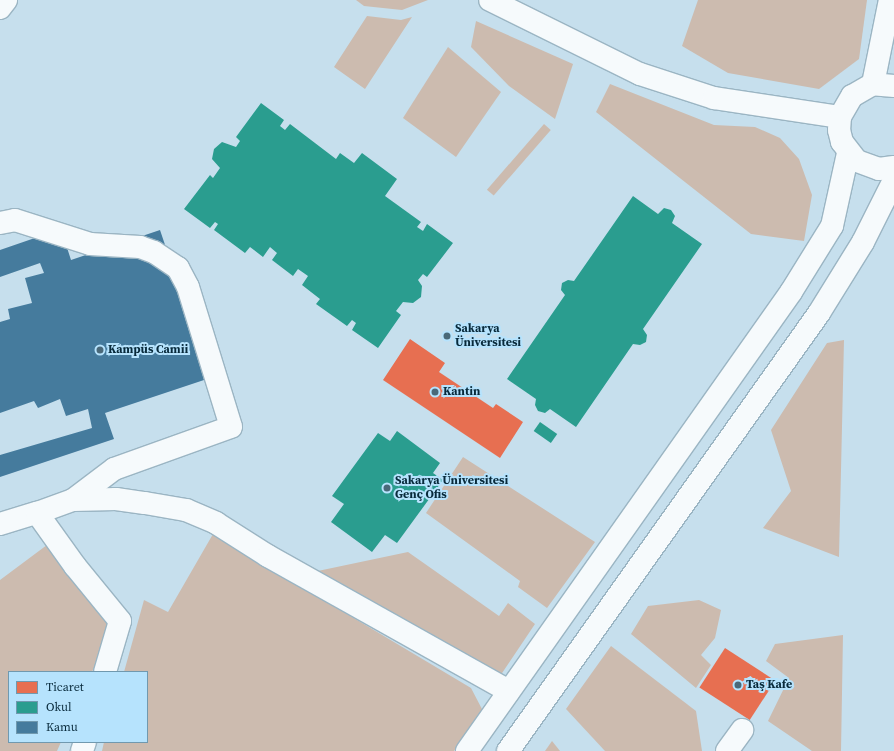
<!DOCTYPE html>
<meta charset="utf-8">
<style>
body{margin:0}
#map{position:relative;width:894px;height:751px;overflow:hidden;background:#c6dfed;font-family:"Source Serif 4",serif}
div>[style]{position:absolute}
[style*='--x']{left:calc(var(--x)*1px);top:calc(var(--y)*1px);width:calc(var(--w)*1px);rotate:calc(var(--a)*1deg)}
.green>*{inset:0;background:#ccbbaf;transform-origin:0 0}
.shops>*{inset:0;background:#e76f51;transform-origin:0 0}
.schools>*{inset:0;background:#2a9d8f;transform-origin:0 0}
.public>*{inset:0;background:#457b9d}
.roads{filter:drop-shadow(1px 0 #9bb5c3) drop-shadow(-1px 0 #9bb5c3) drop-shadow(0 1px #9bb5c3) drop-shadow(0 -1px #9bb5c3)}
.street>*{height:22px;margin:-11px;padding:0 11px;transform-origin:11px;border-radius:11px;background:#f6fafc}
.secondary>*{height:22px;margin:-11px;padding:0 11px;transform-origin:11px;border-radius:11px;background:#f6fafc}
.dots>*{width:11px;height:11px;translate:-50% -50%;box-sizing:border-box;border:2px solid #b6e3fd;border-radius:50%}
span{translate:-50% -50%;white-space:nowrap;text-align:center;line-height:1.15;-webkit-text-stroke:4px #b6e3fd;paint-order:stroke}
.poi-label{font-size:12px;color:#082a3b;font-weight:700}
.left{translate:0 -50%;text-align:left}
.legend{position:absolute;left:8px;top:671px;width:140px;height:72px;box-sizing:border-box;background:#b6e3fd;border:1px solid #7099af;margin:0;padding:5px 7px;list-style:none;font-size:12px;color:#082a3b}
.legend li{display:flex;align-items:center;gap:8px;height:20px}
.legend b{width:20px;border:1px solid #7099af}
</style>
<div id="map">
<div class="green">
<div style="clip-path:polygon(356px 0,428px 0,402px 10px,364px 6px)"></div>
<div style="clip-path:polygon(698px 0,867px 0,859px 59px,819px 89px,728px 73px,682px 46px)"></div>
<div style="clip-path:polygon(367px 16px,401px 20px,412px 17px,365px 89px,334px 67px)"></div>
<div style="clip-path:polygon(476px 21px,573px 64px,555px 119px,509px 86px,471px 47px)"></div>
<div style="clip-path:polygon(448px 47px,501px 92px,456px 157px,403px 118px)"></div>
<div style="clip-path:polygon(610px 84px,714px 125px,755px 127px,780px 138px,799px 159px,812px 195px,804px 241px,751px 234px,596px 112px)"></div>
<div style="left:544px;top:124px;width:9px;height:87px;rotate:41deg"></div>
<div style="clip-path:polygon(844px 340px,839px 557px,763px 528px,791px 491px,771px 430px,827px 343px)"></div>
<div style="clip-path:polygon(463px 457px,595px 542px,547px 608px,518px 587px,520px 581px,426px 513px)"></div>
<div style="clip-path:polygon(213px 534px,471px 688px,483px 711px,454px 751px,102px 751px,104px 742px,147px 742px,147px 672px,124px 672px,144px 600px,168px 612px)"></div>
<div style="clip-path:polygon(51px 542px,111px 629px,92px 672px,9px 672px,9px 742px,61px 742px,57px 751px,0 751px,0 580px)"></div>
<div style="clip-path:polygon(408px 552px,499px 616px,508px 603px,535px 624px,498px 679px,313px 572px)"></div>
<div style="clip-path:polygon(699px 600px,721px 610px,715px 638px,701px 655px,711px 665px,696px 688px,631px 634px,648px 606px)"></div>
<div style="clip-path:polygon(843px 635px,841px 751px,812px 751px,768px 721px,789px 678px,766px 661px,775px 644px)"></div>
<div style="clip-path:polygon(611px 646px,696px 711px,702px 751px,605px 751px,566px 709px)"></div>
<div style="clip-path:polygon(552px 741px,560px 751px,545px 751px)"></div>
</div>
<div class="shops">
<div style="clip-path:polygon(410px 339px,445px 363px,439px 372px,493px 408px,496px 404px,523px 422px,500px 458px,383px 380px)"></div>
<div style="left:725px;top:648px;width:60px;height:47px;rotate:33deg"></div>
</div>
<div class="schools">
<div style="clip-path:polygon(261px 103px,284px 120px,280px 126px,285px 130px,290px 124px,336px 159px,340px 153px,354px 163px,362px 153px,397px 179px,385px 196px,421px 222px,417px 227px,423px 231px,427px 224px,453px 243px,427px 277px,423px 274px,418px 280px,422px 286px,421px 297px,413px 303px,403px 302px,396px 311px,401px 315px,378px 348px,352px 330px,356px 323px,352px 320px,347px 326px,316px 304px,320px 299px,302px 285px,308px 276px,298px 269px,293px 276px,272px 260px,277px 253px,270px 247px,263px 257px,250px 247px,245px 253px,214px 230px,218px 224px,215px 222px,210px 228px,184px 209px,210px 175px,213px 178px,220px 168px,212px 159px,214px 149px,222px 142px,236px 147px,240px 141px,236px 137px)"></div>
<div style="clip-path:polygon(633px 196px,658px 214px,664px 208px,671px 210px,675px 216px,672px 223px,702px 244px,643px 329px,647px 335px,646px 342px,640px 345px,633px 344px,576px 427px,550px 409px,545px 413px,538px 411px,535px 405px,536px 399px,507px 379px,565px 295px,561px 290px,562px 283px,568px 280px,574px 281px)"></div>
<div style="left:540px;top:422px;width:21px;height:11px;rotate:35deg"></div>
<div style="clip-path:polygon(397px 431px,440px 463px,433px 473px,443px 480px,397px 543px,385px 535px,372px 552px,331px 522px,344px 504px,332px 496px,378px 433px,390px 441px)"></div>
</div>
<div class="public">
<div style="clip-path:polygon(61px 229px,71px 260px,160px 230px,210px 378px,105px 413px,114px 439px,0 477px,0 455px,92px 428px,88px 409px,66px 416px,60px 399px,38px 408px,34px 401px,0 413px,0 322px,10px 319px,8px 309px,32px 303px,25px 278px,44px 273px,40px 263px,0 277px,0 250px)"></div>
</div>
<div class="roads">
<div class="street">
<div style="--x:490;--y:0;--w:167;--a:26.3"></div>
<div style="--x:640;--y:74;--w:78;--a:18"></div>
<div style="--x:714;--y:98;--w:127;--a:8.6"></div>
<div style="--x:0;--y:8;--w:10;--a:-53"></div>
<div style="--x:0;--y:223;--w:15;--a:-11"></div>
<div style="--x:15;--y:220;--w:79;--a:17.7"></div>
<div style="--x:90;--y:244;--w:50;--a:3.4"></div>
<div style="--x:140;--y:247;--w:15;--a:20"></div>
<div style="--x:154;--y:252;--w:29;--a:34"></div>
<div style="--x:178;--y:268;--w:21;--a:62"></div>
<div style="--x:188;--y:287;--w:146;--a:72.9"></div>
<div style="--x:231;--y:427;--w:124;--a:160.3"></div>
<div style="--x:114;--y:469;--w:51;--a:142.9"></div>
<div style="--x:0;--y:524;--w:39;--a:-17"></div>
<div style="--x:105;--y:672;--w:53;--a:-73.6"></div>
<div style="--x:120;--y:621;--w:71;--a:-129.3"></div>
<div style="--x:75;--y:566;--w:65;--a:-125.6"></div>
<div style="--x:37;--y:513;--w:38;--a:-20"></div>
<div style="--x:73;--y:500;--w:43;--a:-1.3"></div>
<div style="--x:116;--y:499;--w:29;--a:8"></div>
<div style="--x:145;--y:503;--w:42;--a:9.7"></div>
<div style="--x:186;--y:510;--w:33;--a:23"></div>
<div style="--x:216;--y:523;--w:62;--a:32.4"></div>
<div style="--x:268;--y:556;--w:276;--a:29.3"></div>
<div style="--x:82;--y:751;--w:9;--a:-72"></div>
<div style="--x:727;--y:751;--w:26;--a:-54"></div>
</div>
<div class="secondary">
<div style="--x:873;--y:84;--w:86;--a:-78.6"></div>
<div style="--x:894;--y:86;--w:21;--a:-175"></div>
<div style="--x:873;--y:84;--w:24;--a:150"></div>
<div style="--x:852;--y:96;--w:24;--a:120"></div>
<div style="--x:840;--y:117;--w:13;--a:94"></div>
<div style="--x:839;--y:130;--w:12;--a:76"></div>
<div style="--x:842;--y:142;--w:24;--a:52"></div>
<div style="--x:857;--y:161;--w:23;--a:20"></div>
<div style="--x:879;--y:169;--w:15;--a:-8"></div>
<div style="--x:467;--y:751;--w:562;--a:-54.78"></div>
<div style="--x:791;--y:292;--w:78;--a:-58.2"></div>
<div style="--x:832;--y:226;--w:75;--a:-77.6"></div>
<div style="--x:508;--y:751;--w:537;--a:-54.62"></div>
<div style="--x:819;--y:313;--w:84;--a:-58.2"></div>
<div style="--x:863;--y:242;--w:69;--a:-63.4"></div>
</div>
</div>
<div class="dots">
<div style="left:447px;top:336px;background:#4a6979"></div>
<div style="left:100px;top:350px;background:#4a6979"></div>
<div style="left:435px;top:392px;background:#4a6979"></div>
<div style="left:387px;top:488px;background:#4a6979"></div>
<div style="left:738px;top:685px;background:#4a6979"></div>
</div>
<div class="poi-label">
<span class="left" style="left:455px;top:336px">Sakarya<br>Üniversitesi</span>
<span class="left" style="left:108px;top:350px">Kampüs Camii</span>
<span class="left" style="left:443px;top:392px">Kantin</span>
<span class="left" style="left:395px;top:488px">Sakarya Üniversitesi<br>Genç Ofis</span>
<span class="left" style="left:746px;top:685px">Taş Kafe</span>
</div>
<ul class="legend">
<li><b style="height:11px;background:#e76f51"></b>Ticaret</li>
<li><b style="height:11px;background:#2a9d8f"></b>Okul</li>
<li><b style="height:11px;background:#457b9d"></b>Kamu</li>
</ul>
</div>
